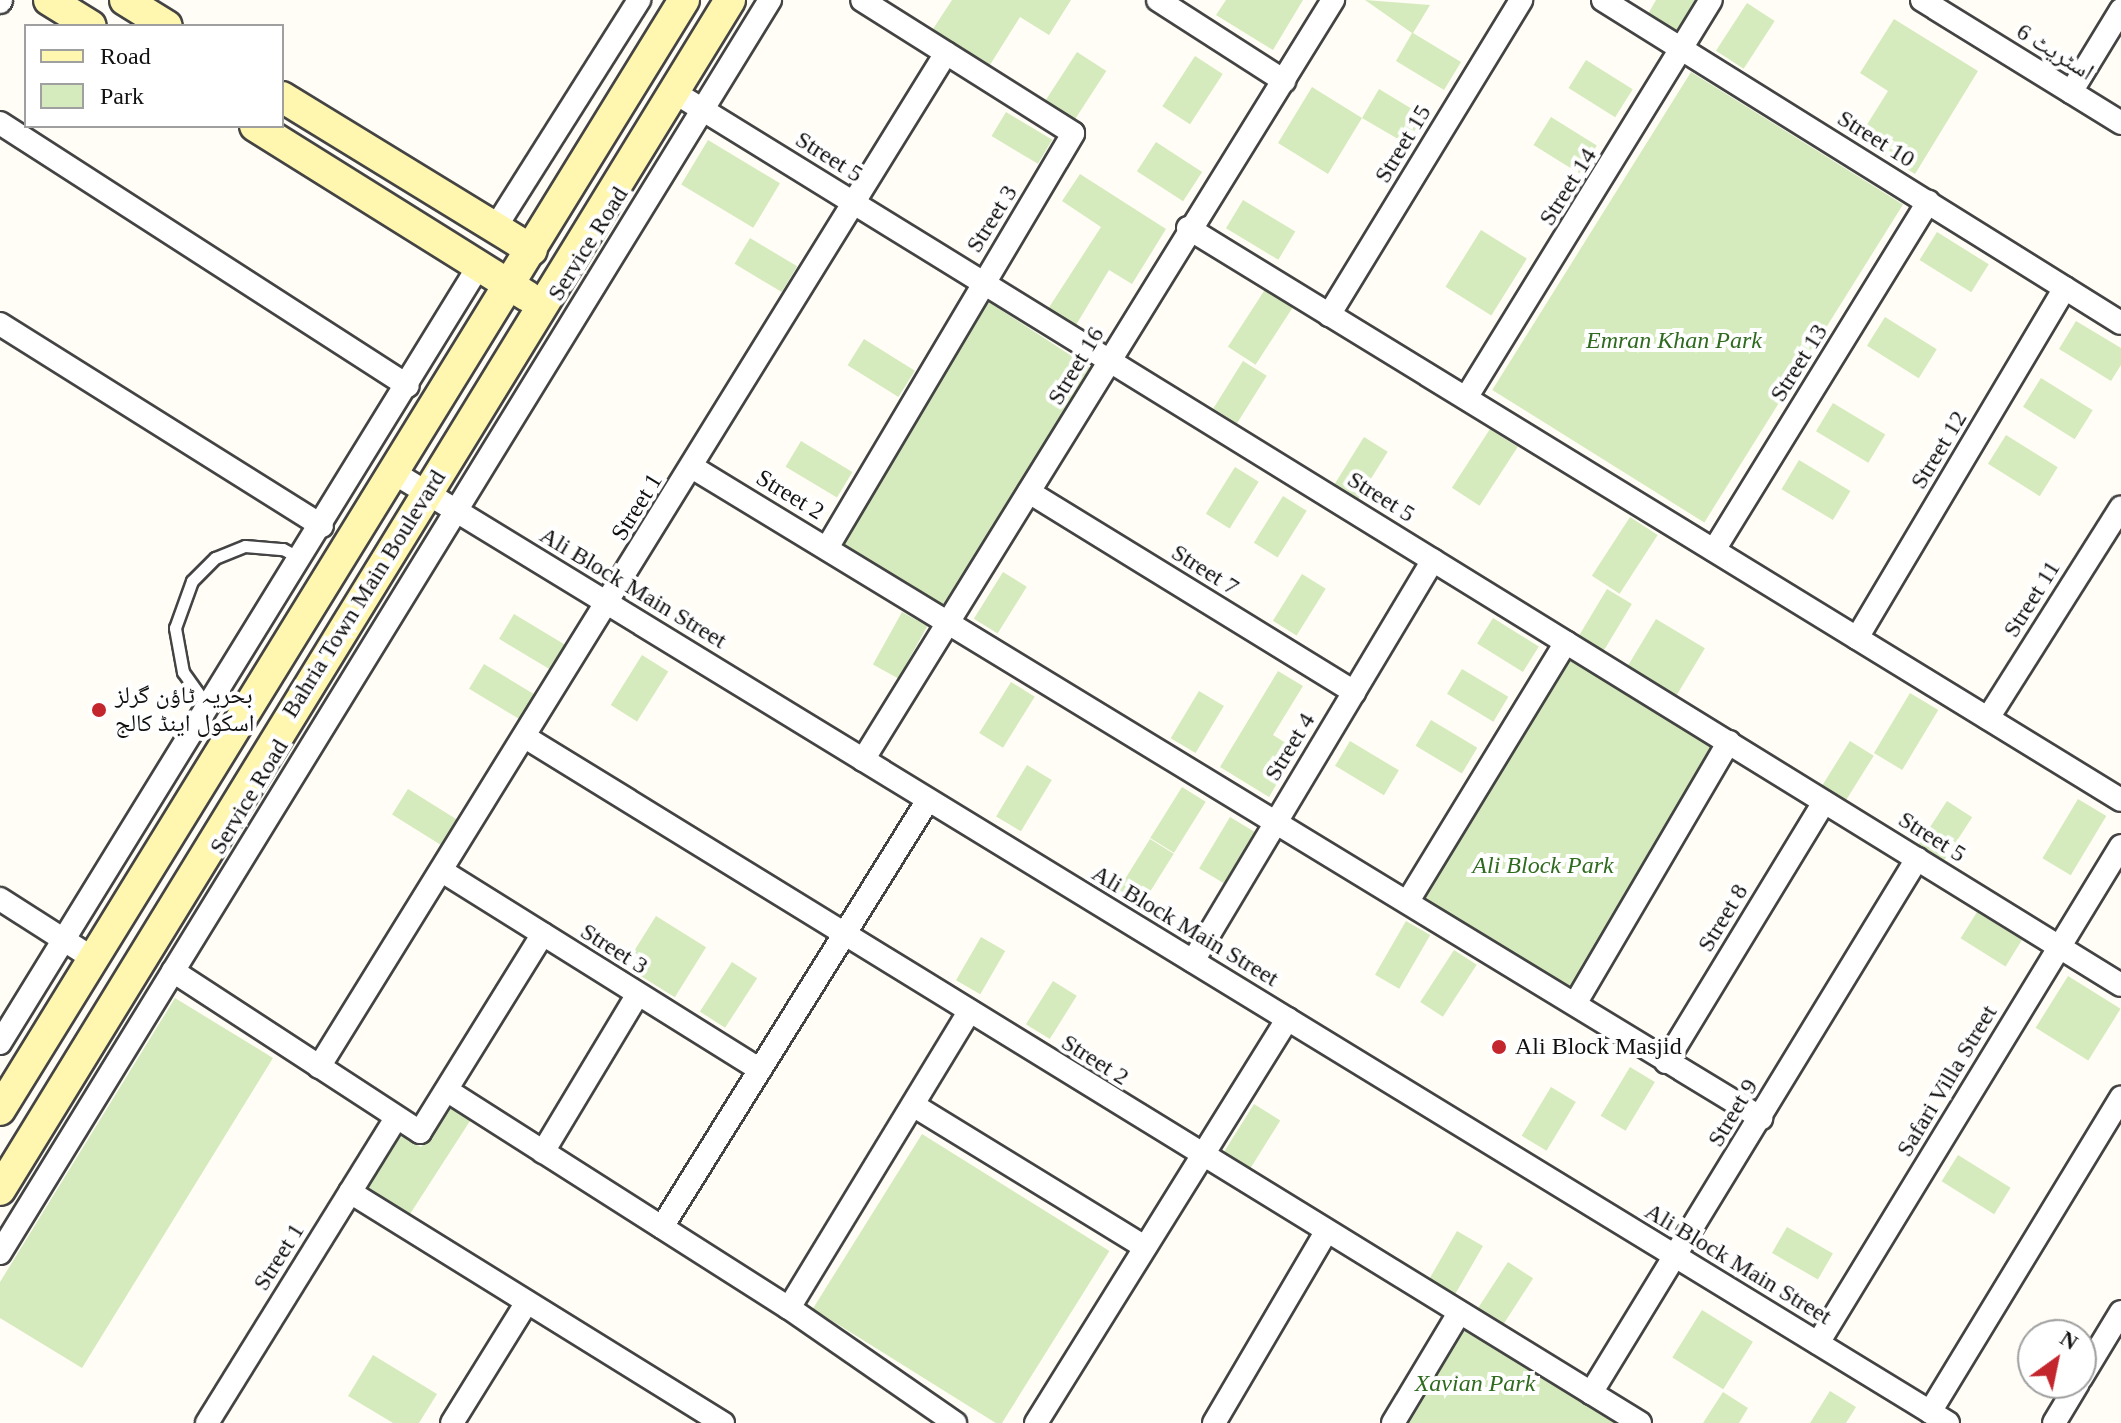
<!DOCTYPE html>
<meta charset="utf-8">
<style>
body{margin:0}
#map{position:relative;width:2121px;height:1423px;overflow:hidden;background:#fffdf5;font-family:"Times New Roman","Noto Naskh Arabic",serif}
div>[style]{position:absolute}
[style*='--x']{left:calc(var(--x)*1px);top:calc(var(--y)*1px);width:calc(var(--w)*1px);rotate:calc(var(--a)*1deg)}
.green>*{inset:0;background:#d5ebbd;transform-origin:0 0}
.roads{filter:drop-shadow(2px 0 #444) drop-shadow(-2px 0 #444) drop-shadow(0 2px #444) drop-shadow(0 -2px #444)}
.lane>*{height:11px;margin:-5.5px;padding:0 5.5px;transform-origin:5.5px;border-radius:5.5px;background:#fff}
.street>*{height:22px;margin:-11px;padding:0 11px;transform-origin:11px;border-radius:11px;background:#fff}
.secondary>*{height:30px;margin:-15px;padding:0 15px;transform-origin:15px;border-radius:15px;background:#fff6b0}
.dots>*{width:22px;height:22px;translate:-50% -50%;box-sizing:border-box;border:4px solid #fff;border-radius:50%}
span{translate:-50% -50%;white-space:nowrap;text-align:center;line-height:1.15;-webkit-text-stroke:8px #fff;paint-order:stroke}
.street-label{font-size:24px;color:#111}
.park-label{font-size:24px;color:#2f6b1f;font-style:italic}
.poi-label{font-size:24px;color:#111}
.left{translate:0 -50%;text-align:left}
.legend{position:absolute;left:24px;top:24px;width:260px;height:104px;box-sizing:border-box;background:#fff;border:2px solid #a0a0a0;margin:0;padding:10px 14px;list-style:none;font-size:24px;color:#111}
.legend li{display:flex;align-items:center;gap:16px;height:40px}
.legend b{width:40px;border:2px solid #a0a0a0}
.north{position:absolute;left:2017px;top:1319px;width:80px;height:80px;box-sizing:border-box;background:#fff;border:2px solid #a0a0a0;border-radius:50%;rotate:33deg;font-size:22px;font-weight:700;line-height:32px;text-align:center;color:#111}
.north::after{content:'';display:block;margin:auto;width:28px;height:36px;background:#c4262e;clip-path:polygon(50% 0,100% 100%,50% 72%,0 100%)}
</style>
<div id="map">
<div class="green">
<div style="clip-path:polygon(952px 0,1071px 0,1049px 35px,1020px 17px,988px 68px,931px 32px)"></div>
<div style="clip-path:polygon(1226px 0,1303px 0,1273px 50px,1216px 15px)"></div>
<div style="clip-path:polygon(1365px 0,1430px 5px,1413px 33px,1461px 62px,1444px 90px,1396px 61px,1412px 33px)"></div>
<div style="clip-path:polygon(1656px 0,1696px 0,1676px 31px,1648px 14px)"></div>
<div style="left:1747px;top:3px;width:33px;height:57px;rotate:33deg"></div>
<div style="clip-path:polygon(1894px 19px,1978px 71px,1915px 174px,1858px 139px,1888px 91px,1860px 73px)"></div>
<div style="left:1077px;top:52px;width:35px;height:62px;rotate:33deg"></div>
<div style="left:1195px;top:56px;width:33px;height:60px;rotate:33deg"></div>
<div style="left:1586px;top:60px;width:55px;height:33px;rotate:32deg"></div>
<div style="left:1691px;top:72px;width:250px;height:375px;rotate:32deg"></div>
<div style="clip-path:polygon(1312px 87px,1362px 118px,1379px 89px,1427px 118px,1410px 146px,1362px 118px,1328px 174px,1278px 143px)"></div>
<div style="left:1006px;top:112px;width:54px;height:28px;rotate:31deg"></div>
<div style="left:1551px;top:117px;width:54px;height:33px;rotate:32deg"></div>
<div style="left:708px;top:140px;width:84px;height:52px;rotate:31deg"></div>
<div style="left:1156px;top:142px;width:55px;height:35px;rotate:33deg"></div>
<div style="clip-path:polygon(1080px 174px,1166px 229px,1132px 284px,1109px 270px,1076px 325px,1048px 309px,1101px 227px,1062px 201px)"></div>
<div style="left:1243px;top:200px;width:61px;height:33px;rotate:31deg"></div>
<div style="left:1481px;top:230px;width:54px;height:67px;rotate:32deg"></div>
<div style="left:1937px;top:232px;width:61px;height:33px;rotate:32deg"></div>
<div style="left:750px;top:238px;width:55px;height:30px;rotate:31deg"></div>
<div style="left:1266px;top:288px;width:33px;height:70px;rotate:33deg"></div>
<div style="left:984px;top:299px;width:132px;height:282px;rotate:33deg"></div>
<div style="left:1885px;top:317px;width:61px;height:34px;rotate:32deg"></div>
<div style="clip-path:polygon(2076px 321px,2121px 348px,2121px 365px,2111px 381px,2059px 349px)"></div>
<div style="left:864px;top:339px;width:60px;height:31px;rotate:32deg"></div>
<div style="left:1243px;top:361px;width:28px;height:56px;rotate:32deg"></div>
<div style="left:2041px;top:378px;width:61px;height:34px;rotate:32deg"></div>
<div style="left:1833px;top:403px;width:61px;height:33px;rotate:31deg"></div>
<div style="left:1490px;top:429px;width:33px;height:70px;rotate:33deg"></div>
<div style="left:2006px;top:435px;width:61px;height:34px;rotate:32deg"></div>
<div style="left:1364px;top:437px;width:28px;height:55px;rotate:32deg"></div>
<div style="left:801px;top:441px;width:60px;height:30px;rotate:31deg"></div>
<div style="left:1799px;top:460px;width:60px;height:34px;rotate:31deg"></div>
<div style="left:1235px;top:467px;width:28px;height:55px;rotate:32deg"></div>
<div style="left:1283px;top:496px;width:28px;height:55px;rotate:32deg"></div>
<div style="left:1630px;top:517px;width:33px;height:70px;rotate:33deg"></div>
<div style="left:1003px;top:572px;width:28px;height:55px;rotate:32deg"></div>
<div style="left:1302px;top:574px;width:28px;height:55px;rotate:32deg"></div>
<div style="left:1607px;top:589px;width:29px;height:55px;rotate:31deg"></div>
<div style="left:902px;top:612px;width:29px;height:60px;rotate:29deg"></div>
<div style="left:514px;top:614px;width:60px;height:29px;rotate:31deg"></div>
<div style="left:1493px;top:618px;width:54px;height:30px;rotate:32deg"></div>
<div style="left:1656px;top:619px;width:57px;height:56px;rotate:31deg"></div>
<div style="left:642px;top:655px;width:31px;height:59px;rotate:32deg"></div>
<div style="left:1569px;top:659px;width:171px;height:280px;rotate:31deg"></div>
<div style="left:484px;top:664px;width:60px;height:29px;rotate:31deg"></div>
<div style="left:1462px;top:669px;width:54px;height:29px;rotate:31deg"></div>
<div style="clip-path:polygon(1278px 671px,1303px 686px,1273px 735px,1297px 750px,1269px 797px,1220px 767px)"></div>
<div style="left:1011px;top:682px;width:28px;height:60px;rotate:32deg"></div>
<div style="left:1199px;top:691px;width:29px;height:55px;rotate:31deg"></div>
<div style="left:1910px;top:693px;width:33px;height:70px;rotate:31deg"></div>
<div style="left:1431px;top:720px;width:54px;height:30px;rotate:31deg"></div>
<div style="left:1350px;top:741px;width:57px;height:29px;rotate:31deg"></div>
<div style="left:1850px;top:741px;width:28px;height:56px;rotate:32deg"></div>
<div style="left:1027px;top:765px;width:29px;height:60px;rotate:31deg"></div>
<div style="left:1182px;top:787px;width:28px;height:60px;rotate:32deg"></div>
<div style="left:408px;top:789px;width:59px;height:30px;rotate:32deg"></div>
<div style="left:2078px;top:799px;width:33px;height:69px;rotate:31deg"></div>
<div style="left:1947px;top:801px;width:30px;height:56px;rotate:33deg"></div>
<div style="left:1230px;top:817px;width:29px;height:60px;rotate:31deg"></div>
<div style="left:1150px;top:839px;width:28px;height:61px;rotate:32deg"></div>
<div style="left:1977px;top:912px;width:53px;height:31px;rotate:32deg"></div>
<div style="left:656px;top:916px;width:59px;height:59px;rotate:32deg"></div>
<div style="left:1406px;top:921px;width:28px;height:62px;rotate:30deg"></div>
<div style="left:981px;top:937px;width:28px;height:50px;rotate:30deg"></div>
<div style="left:1454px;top:950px;width:27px;height:62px;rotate:33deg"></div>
<div style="left:732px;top:962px;width:30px;height:59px;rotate:33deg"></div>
<div style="left:2068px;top:976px;width:62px;height:61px;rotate:32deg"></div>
<div style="left:1053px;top:981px;width:28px;height:51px;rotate:32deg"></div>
<div style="clip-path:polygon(175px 998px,273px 1058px,82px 1368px,0 1318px,0 1282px)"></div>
<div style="left:1630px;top:1067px;width:29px;height:57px;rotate:31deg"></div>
<div style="left:1551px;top:1087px;width:29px;height:57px;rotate:31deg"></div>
<div style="left:1254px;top:1104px;width:31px;height:57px;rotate:32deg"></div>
<div style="clip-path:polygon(447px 1106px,470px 1121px,410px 1214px,367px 1187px,401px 1135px,421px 1147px)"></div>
<div style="left:922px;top:1134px;width:221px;height:206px;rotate:32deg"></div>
<div style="left:1958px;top:1155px;width:62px;height:31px;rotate:32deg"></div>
<div style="left:1787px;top:1227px;width:53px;height:30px;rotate:30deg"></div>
<div style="left:1457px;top:1231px;width:30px;height:57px;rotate:30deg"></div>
<div style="left:1508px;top:1262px;width:30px;height:57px;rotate:33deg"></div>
<div style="left:1702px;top:1310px;width:60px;height:56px;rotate:32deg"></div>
<div style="clip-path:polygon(1461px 1329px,1618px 1423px,1407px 1423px)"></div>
<div style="clip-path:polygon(373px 1355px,437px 1394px,419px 1423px,393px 1423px,348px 1396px)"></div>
<div style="clip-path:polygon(1830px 1391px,1856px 1407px,1846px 1423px,1810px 1423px)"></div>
<div style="clip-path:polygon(1723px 1392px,1748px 1408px,1739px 1423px,1703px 1423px)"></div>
</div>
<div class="roads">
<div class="lane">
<div style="--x:208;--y:707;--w:43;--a:-125.5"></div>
<div style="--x:183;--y:672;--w:45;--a:-100.3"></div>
<div style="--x:175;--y:628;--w:50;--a:-70.1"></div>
<div style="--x:192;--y:581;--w:33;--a:-45"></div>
<div style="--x:215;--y:558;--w:32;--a:-22"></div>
<div style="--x:245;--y:546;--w:38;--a:5"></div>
<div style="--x:283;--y:549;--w:21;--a:29"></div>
</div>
<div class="street">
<div style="--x:1158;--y:0;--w:150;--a:32.7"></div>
<div style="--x:1603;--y:0;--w:610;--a:31.95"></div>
<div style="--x:1922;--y:0;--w:234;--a:31.7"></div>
<div style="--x:0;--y:2;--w:2;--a:-63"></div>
<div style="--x:674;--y:92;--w:1700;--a:31.68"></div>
<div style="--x:2071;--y:92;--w:96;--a:-58.6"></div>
<div style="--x:0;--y:123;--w:485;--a:32.8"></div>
<div style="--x:495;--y:228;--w:270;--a:-57.7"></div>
<div style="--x:1188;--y:228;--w:1094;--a:31.51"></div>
<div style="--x:1329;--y:315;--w:369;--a:-58.6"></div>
<div style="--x:0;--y:324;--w:380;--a:32.1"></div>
<div style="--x:1466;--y:398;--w:467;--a:-58.4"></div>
<div style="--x:692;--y:467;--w:1252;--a:31.34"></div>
<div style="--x:396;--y:474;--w:1819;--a:31.44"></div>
<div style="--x:1029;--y:492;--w:382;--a:31.6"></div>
<div style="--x:827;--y:548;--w:482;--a:-59.3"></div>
<div style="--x:1073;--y:133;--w:249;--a:-147.8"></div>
<div style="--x:1714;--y:550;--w:409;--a:-58.4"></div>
<div style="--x:1857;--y:638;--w:407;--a:-59.3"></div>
<div style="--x:1988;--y:718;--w:249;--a:-57.7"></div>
<div style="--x:525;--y:737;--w:1309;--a:31.6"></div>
<div style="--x:863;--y:760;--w:894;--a:-58.27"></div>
<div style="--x:442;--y:871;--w:375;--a:32"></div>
<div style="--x:0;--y:899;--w:112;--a:32.6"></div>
<div style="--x:1408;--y:901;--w:303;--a:-58.6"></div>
<div style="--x:1193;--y:961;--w:467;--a:-59.1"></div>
<div style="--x:173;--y:971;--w:295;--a:33.1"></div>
<div style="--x:420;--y:1132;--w:233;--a:-58.2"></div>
<div style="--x:1575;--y:1004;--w:304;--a:-59.6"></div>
<div style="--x:0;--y:1043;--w:915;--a:-58.36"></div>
<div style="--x:1666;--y:1062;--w:304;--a:-58.7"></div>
<div style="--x:319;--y:1067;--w:1192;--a:-58.27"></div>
<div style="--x:448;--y:1091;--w:404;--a:32.5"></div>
<div style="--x:789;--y:1308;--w:202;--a:34.7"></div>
<div style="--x:913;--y:1105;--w:272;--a:31.5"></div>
<div style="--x:543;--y:1152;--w:184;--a:-59"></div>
<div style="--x:350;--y:1192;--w:439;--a:31.8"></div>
<div style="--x:662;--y:1227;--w:503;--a:-58.08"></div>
<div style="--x:0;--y:1253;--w:1471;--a:-58.43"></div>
<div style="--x:789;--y:1308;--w:346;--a:-58.7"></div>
<div style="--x:1818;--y:1343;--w:582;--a:-58.63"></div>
<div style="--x:2081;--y:1378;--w:77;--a:-58.8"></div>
<div style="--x:1591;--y:1393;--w:626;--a:-58.6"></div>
<div style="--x:1930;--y:1412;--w:368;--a:-58.7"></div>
<div style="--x:207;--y:1423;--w:359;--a:-58.2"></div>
<div style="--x:452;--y:1423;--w:142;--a:-58.2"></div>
<div style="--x:1036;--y:1423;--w:476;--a:-58.1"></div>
<div style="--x:1214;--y:1423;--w:221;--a:-59.6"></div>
<div style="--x:1393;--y:1423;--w:128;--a:-59"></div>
<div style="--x:2054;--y:1423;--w:47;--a:-59"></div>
</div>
<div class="secondary">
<div style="--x:49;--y:0;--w:49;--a:31.8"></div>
<div style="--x:125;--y:0;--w:49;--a:31.8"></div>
<div style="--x:282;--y:97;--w:293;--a:31.5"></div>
<div style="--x:255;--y:126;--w:321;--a:32"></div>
<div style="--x:0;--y:1110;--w:1304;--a:-58.36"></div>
<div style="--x:0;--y:1190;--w:1396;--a:-58.47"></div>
</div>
</div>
<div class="dots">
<div style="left:99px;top:710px;background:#c4262e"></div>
<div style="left:1499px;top:1047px;background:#c4262e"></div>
</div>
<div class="street-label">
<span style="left:2055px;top:52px;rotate:32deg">اسٹریٹ 6</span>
<span style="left:1876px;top:139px;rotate:32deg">Street 10</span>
<span style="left:1403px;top:144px;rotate:-59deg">Street 15</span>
<span style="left:829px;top:157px;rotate:32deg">Street 5</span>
<span style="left:1568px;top:187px;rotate:-58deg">Street 14</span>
<span style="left:992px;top:219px;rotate:-58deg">Street 3</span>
<span style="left:588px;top:244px;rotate:-58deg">Service Road</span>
<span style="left:1799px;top:363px;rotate:-58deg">Street 13</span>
<span style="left:1076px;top:366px;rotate:-59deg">Street 16</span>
<span style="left:1939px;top:450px;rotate:-59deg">Street 12</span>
<span style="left:790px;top:495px;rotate:31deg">Street 2</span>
<span style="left:1381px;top:497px;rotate:32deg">Street 5</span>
<span style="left:637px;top:507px;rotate:-58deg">Street 1</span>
<span style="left:1205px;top:570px;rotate:32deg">Street 7</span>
<span style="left:633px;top:588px;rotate:31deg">Ali Block Main Street</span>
<span style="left:364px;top:594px;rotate:-58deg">Bahria Town Main Boulevard</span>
<span style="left:2032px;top:599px;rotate:-58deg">Street 11</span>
<span style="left:1290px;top:747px;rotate:-59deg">Street 4</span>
<span style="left:249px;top:797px;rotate:-59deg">Service Road</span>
<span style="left:1932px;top:837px;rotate:32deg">Street 5</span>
<span style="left:1723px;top:918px;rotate:-59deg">Street 8</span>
<span style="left:1185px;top:926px;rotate:31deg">Ali Block Main Street</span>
<span style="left:614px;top:949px;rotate:32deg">Street 3</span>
<span style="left:1095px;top:1060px;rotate:32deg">Street 2</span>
<span style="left:1947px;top:1081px;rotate:-59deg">Safari Villa Street</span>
<span style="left:1733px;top:1113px;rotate:-59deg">Street 9</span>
<span style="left:279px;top:1257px;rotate:-58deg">Street 1</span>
<span style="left:1738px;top:1264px;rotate:31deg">Ali Block Main Street</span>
</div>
<div class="park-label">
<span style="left:1674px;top:341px">Emran Khan Park</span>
<span style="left:1543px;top:866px">Ali Block Park</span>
<span style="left:1475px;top:1384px">Xavian Park</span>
</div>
<div class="poi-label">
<span class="left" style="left:115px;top:710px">بحریہ ٹاؤن گرلز<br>اسکول اینڈ کالج</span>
<span class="left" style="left:1515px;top:1047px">Ali Block Masjid</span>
</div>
<ul class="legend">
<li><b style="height:10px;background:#fff6b0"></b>Road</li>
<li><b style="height:22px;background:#d5ebbd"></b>Park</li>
</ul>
<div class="north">N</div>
</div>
